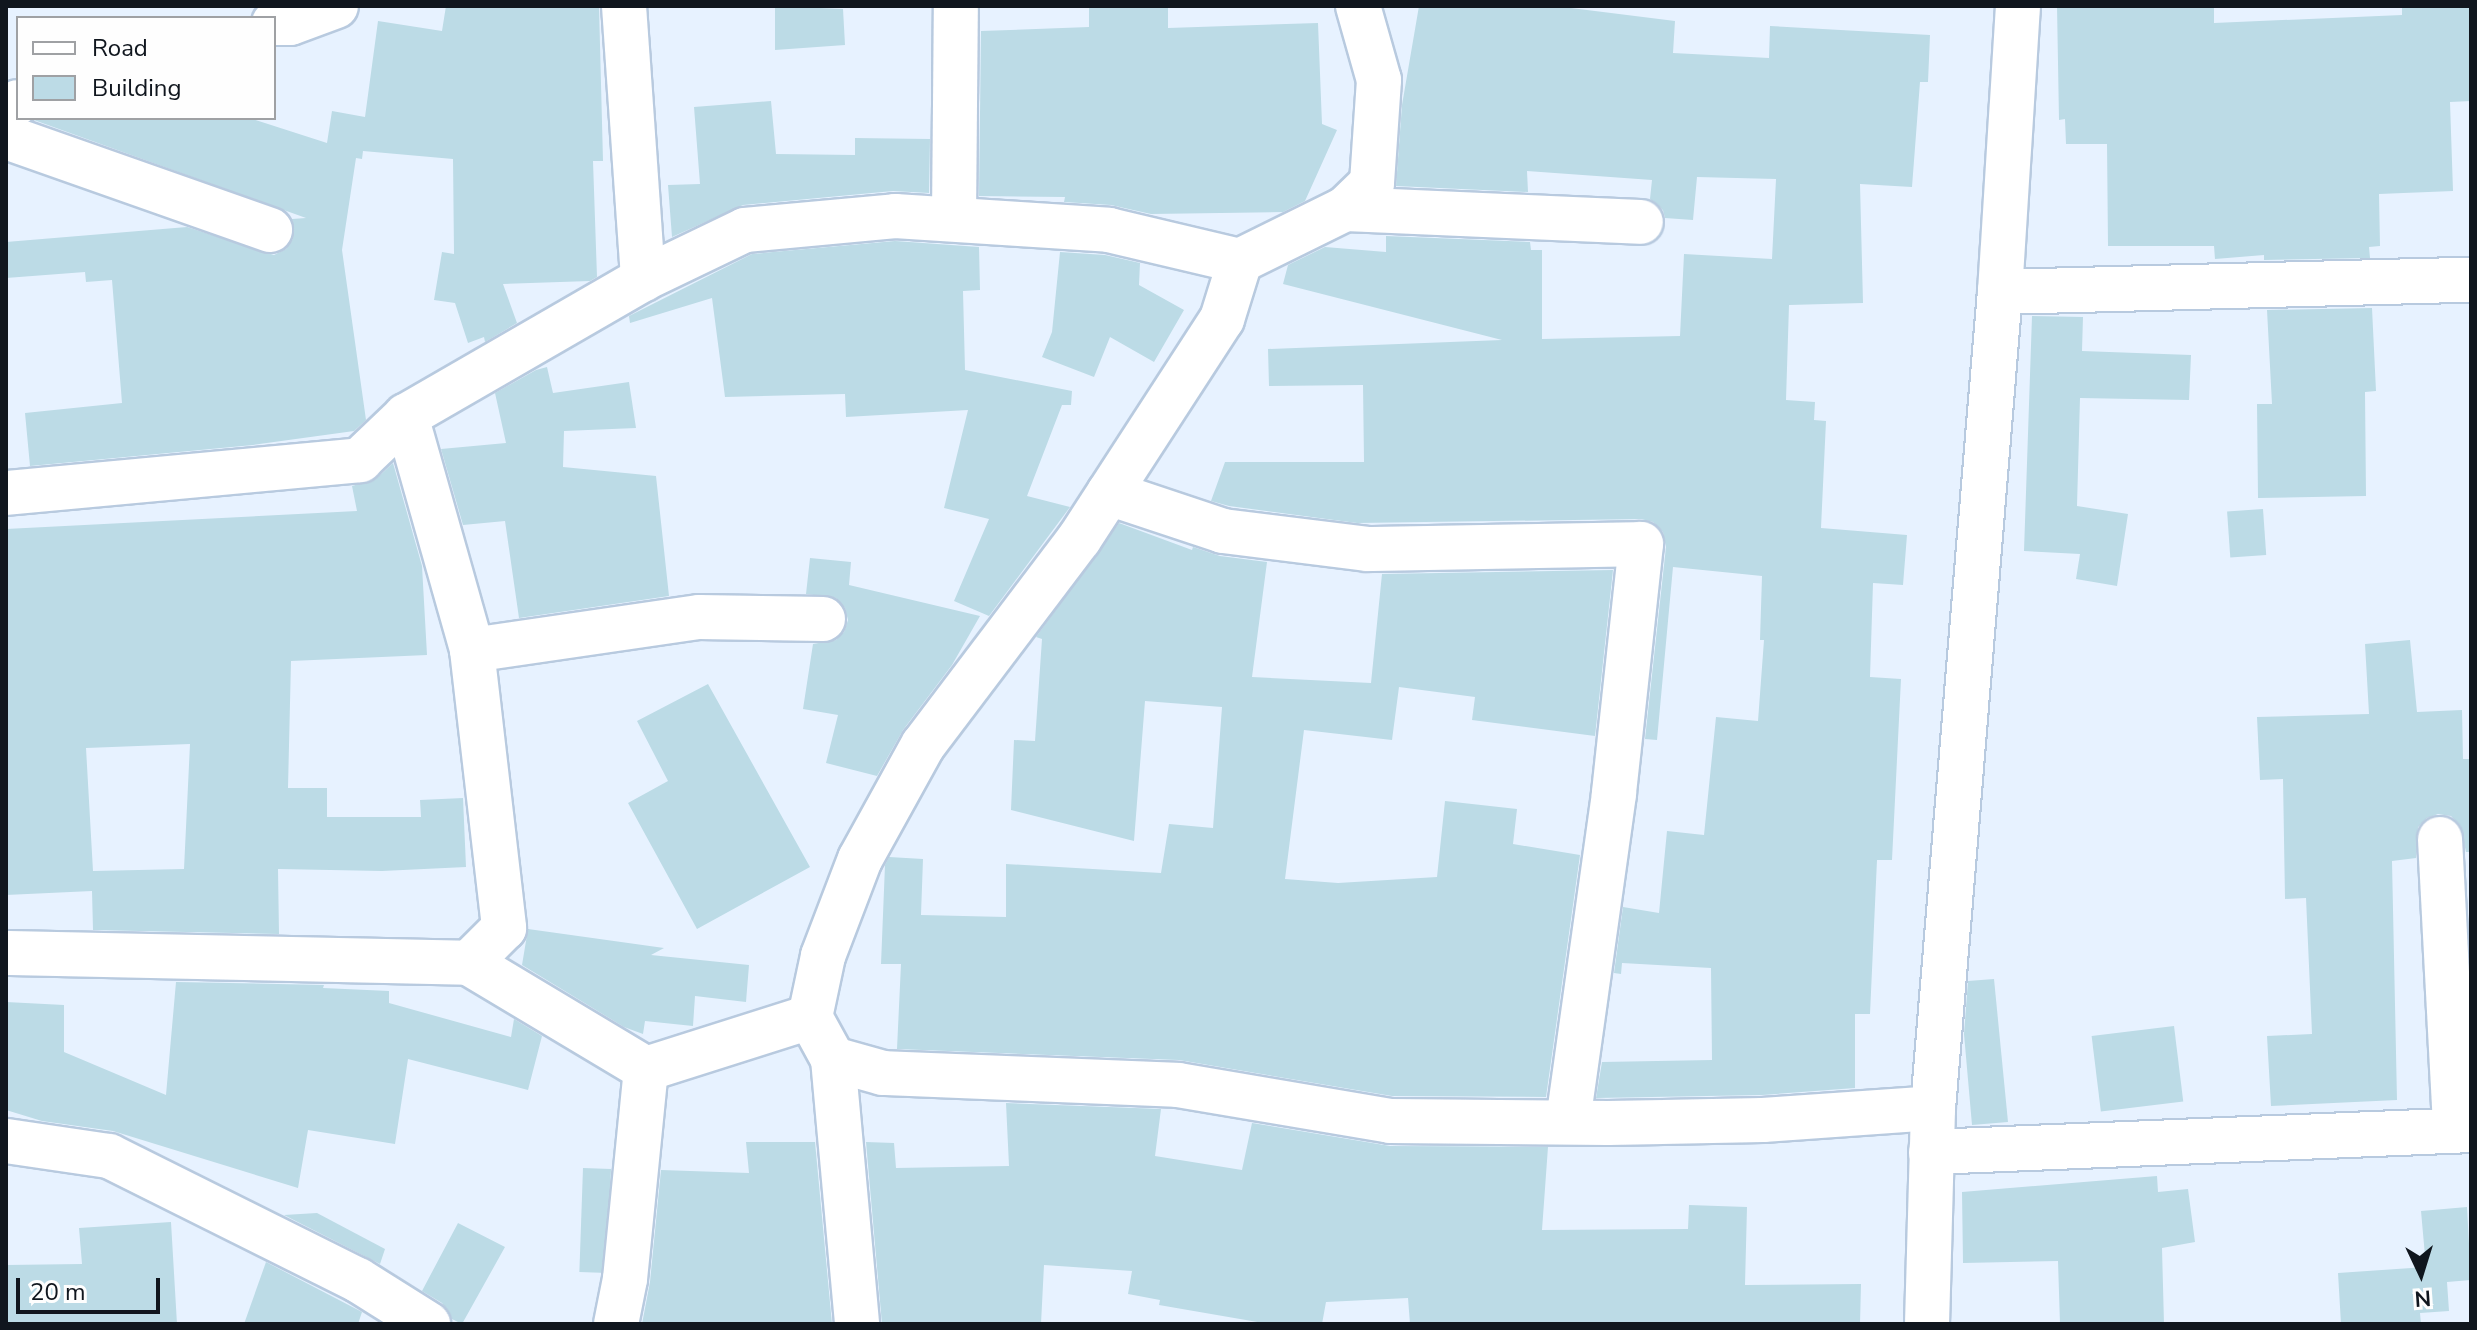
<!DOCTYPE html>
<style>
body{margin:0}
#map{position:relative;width:2477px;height:1330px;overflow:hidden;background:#e7f2ff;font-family:"Nunito Sans",sans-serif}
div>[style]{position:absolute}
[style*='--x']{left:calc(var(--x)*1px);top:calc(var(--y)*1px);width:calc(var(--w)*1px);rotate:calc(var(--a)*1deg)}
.building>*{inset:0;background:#bcdbe6;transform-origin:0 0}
.roads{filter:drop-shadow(2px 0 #b8cadf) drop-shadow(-2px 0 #b8cadf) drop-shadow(0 2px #b8cadf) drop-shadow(0 -2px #b8cadf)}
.minor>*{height:44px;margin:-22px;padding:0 22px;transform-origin:22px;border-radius:22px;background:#fff}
span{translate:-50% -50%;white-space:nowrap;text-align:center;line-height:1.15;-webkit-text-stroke:7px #fefefe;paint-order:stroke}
.frame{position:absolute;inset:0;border:8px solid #10161e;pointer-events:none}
.legend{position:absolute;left:16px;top:16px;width:260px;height:104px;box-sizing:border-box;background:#fefefe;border:2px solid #9fa1a4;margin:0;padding:10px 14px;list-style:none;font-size:24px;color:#10161e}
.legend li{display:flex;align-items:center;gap:16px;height:40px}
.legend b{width:40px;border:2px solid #9fa1a4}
.north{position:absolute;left:2381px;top:1234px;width:80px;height:80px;-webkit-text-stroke:6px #fefefe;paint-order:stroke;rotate:176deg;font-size:22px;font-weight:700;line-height:32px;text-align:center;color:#10161e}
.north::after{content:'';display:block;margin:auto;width:28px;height:36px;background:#10161e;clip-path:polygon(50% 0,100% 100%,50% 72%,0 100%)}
.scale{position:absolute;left:16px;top:1278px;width:144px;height:36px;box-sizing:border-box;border:4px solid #10161e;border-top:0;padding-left:10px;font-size:24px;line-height:28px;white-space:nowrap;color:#10161e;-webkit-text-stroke:6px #fefefe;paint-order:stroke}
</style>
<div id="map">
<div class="building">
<div style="clip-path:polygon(446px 6px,599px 6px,603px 161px,593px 161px,597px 277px,590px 281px,503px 284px,517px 323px,485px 342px,484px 337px,468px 343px,455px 303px,434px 300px,442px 252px,454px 254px,453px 159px,363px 151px,362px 159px,356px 158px,342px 250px,366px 420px,354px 431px,253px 445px,30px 466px,25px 413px,122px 403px,112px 280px,86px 282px,85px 272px,6px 278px,6px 242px,187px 227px,274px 255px,286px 249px,293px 239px,292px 219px,306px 218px,34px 120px,36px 118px,249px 118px,327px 143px,332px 111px,365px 117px,378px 21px,442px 31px)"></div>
<div style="clip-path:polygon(775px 6px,843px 9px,845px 45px,775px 50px)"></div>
<div style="clip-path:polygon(1089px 6px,1168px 6px,1168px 28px,1318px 23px,1322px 124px,1337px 130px,1305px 201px,1283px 212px,1151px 214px,1111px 205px,1064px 202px,1065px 197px,979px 196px,981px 31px,1089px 27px)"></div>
<div style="clip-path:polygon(1419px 6px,1555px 6px,1675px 21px,1673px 53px,1769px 58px,1770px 26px,1930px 35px,1928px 82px,1920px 82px,1912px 187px,1860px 184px,1863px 303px,1789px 305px,1786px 400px,1815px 402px,1814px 420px,1826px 421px,1821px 528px,1907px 535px,1903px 585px,1873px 583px,1870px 677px,1901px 679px,1892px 860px,1877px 860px,1870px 1014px,1855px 1014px,1855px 1088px,1762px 1095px,1596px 1098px,1602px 1062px,1712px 1060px,1711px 968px,1622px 963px,1621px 974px,1614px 973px,1623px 907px,1659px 913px,1667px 831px,1704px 835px,1716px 717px,1758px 721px,1764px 640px,1760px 640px,1762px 576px,1673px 567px,1657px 740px,1645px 739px,1666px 547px,1663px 532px,1653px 522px,1641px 519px,1357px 523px,1229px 506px,1211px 501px,1225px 462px,1364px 462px,1363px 385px,1269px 386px,1268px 349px,1502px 340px,1283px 284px,1288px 265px,1325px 247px,1386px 252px,1386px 236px,1530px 242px,1531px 250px,1542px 250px,1542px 339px,1680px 336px,1684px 254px,1772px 259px,1776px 179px,1697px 177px,1693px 220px,1665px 218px,1663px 210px,1650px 199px,1652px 180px,1527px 171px,1528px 192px,1396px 186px,1402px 105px)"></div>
<div style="clip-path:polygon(2057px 6px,2214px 6px,2214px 23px,2402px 15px,2402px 6px,2471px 6px,2471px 101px,2450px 102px,2453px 191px,2379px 194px,2380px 246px,2369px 247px,2370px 258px,2264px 260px,2264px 255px,2215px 259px,2214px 246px,2108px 246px,2107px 144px,2066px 144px,2065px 119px,2059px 120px)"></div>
<div style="clip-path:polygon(771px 101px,776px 154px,855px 155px,855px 138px,930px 139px,929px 193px,893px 191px,743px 205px,672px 237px,668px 185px,700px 184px,694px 107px)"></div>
<div style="clip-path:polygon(895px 241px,979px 247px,980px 290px,963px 291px,965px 370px,1072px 391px,1071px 405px,1062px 405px,1027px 496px,1070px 507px,989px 616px,954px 601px,989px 519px,944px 508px,968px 410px,846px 417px,845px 394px,725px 397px,712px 298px,630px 323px,629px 316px,752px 254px)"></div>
<div style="clip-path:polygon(1060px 252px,1105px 255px,1140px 263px,1139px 285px,1184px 310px,1154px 362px,1110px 337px,1094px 377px,1042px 357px,1052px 332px)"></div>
<div style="clip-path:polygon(2372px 308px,2376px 391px,2365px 392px,2366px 496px,2258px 498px,2257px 404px,2272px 404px,2267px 310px)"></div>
<div style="clip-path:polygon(2032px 316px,2083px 317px,2082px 351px,2191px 355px,2189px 400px,2080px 398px,2077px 506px,2128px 514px,2117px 586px,2076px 579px,2080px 554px,2024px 551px)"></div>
<div style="clip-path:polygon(547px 367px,553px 393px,629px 382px,636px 428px,564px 431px,563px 467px,656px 476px,669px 596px,519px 618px,505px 521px,463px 525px,441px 449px,506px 443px,495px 393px,536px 370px)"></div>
<div style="clip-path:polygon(evenodd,393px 463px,422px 566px,427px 655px,291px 661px,288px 788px,327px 788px,327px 817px,421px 817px,420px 800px,463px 798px,466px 867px,382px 871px,278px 869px,279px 934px,93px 930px,92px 891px,6px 895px,6px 529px,357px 511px,352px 486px,376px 479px,393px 463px,190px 744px,184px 869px,93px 871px,86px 748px,190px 744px)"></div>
<div style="left:2263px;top:509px;width:46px;height:36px;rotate:86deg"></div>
<div style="clip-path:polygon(1119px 523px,1192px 550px,1193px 547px,1220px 556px,1267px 562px,1252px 677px,1371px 683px,1382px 574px,1613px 570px,1595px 736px,1472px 720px,1475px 697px,1399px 687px,1392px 740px,1304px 730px,1285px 879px,1338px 883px,1437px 877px,1445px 801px,1517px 809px,1513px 844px,1580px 855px,1546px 1097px,1392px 1096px,1179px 1060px,897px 1049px,901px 964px,881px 964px,885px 865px,889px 857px,923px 859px,921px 915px,1006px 917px,1006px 864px,1161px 873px,1169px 824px,1213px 828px,1222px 707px,1145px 701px,1134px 841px,1011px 810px,1014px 740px,1035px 741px,1042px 639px,1036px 637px)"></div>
<div style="clip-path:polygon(810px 558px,851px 562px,849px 585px,980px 616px,952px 665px,903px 730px,877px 776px,826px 763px,838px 715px,803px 709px,813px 644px,836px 640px,844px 632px,848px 620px,845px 608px,836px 598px,806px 594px)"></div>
<div style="clip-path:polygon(2410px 640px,2417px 712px,2462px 710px,2463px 759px,2471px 759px,2471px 852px,2466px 852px,2460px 825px,2451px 816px,2438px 814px,2427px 818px,2418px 827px,2416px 858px,2392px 861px,2397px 1100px,2271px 1106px,2267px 1036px,2312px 1034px,2306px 898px,2285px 899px,2283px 779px,2260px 780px,2257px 717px,2369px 714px,2365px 644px)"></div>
<div style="clip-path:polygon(708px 684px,810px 867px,697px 929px,628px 803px,668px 781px,637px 721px)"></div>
<div style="clip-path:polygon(528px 929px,664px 948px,651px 955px,749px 965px,746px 1002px,695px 996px,693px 1026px,645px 1021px,643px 1034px,624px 1027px,522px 965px)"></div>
<div style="clip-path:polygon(1994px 979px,2008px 1122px,1972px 1125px,1964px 1034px,1968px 981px)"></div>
<div style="clip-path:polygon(176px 982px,324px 985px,323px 988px,389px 991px,389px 1003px,511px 1037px,514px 1019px,542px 1036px,528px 1090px,408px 1059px,395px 1144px,308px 1130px,298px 1188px,113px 1131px,42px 1121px,6px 1110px,6px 1002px,64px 1005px,64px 1052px,166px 1095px)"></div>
<div style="left:2174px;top:1026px;width:76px;height:83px;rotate:83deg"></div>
<div style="clip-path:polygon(1006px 1103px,1161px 1109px,1155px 1156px,1242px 1170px,1252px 1123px,1390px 1146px,1548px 1147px,1542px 1230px,1688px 1229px,1689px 1205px,1747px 1207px,1745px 1285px,1861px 1284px,1860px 1324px,1410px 1324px,1408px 1298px,1326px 1302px,1322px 1324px,1269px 1324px,1159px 1305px,1160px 1300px,1128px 1294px,1132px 1271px,1044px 1265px,1041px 1324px,882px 1324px,866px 1142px,894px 1143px,896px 1168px,1009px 1166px)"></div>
<div style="clip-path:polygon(746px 1142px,815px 1142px,832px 1324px,642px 1324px,650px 1282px,661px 1170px,749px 1173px)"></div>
<div style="left:583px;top:1168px;width:28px;height:104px;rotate:2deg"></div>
<div style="clip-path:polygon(2157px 1176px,2158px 1192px,2188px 1189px,2195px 1242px,2162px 1248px,2164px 1324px,2060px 1324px,2058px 1261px,1963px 1263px,1962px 1192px)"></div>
<div style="clip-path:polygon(2467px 1207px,2471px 1280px,2447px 1282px,2449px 1311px,2420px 1313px,2421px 1324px,2341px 1324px,2338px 1273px,2426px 1267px,2421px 1211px)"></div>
<div style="clip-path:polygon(317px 1213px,385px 1249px,380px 1264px,284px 1215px)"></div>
<div style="clip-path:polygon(171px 1222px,177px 1324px,6px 1324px,6px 1265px,82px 1264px,79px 1228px)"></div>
<div style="clip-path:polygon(458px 1223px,505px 1247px,462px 1324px,452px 1319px,442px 1303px,422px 1291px)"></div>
<div style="clip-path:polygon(266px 1262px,362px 1312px,358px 1324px,244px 1324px)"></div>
</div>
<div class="roads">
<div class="minor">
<div style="--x:624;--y:6;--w:274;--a:86"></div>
<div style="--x:1358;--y:6;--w:77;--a:74.2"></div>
<div style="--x:1379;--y:80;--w:103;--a:93.9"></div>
<div style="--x:1372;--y:183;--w:37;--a:136"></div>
<div style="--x:1345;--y:209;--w:117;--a:153.7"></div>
<div style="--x:1240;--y:261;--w:61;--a:107.2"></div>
<div style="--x:1222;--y:319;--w:262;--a:123"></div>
<div style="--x:1079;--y:539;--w:258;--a:127.1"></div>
<div style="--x:923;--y:745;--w:130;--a:118.9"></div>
<div style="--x:860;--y:859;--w:104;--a:110.9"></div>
<div style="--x:823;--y:956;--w:62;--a:102"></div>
<div style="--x:810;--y:1017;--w:48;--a:61.3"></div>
<div style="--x:833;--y:1059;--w:52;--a:15.6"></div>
<div style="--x:883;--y:1073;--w:295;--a:2.3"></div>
<div style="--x:1178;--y:1085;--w:215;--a:9.6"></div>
<div style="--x:1390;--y:1121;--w:218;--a:0.5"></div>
<div style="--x:1608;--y:1123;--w:155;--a:-1.1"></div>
<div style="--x:1763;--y:1120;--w:170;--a:-4"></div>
<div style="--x:274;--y:23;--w:16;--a:0"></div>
<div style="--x:290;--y:23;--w:49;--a:-20.3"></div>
<div style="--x:6;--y:110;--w:14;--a:-34"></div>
<div style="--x:6;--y:137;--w:280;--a:19.4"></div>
<div style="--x:1345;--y:209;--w:296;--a:2.5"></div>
<div style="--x:954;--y:219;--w:213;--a:-89.5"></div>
<div style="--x:2000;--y:292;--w:471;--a:-1.5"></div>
<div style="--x:406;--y:416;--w:243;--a:74.2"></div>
<div style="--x:472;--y:650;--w:280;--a:83.4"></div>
<div style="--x:504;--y:928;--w:49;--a:135"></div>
<div style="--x:6;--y:493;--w:356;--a:-5.3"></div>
<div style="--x:360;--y:460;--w:64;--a:-43.7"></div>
<div style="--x:406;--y:416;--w:274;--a:-30"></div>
<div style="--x:643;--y:279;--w:113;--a:-25.7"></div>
<div style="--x:745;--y:230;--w:151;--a:-5.3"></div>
<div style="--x:895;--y:216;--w:214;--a:3.7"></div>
<div style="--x:1109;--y:230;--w:135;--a:13.3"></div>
<div style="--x:1109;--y:493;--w:120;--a:18.4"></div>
<div style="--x:1223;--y:531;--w:145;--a:7.1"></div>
<div style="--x:1367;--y:549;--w:274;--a:-1"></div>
<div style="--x:1641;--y:544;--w:251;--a:96.2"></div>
<div style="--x:1614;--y:794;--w:330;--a:98"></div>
<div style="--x:472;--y:650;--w:229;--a:-8.3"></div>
<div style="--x:699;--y:617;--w:124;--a:0.9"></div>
<div style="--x:2440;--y:839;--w:290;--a:87"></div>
<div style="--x:6;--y:953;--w:463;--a:1.2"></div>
<div style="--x:469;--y:963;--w:206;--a:30.9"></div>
<div style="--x:646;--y:1069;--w:172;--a:-17.6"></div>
<div style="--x:833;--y:1059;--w:266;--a:84.8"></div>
<div style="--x:6;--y:1141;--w:104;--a:8.3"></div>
<div style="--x:109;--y:1156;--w:278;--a:26.5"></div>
<div style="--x:358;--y:1280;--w:83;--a:32.2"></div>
<div style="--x:1931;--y:1152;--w:540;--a:-2.33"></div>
<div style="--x:616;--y:1324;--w:46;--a:-78.7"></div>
<div style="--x:625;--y:1279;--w:211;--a:-84.3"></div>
<div style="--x:1927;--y:1324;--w:216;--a:-88.4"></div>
<div style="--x:1933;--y:1108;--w:819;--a:-85.31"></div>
<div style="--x:2000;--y:292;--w:287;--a:-86.4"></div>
</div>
</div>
<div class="frame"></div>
<ul class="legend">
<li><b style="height:10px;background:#fff"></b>Road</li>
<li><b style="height:22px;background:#bcdbe6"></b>Building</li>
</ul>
<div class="north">N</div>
<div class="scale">20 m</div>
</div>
